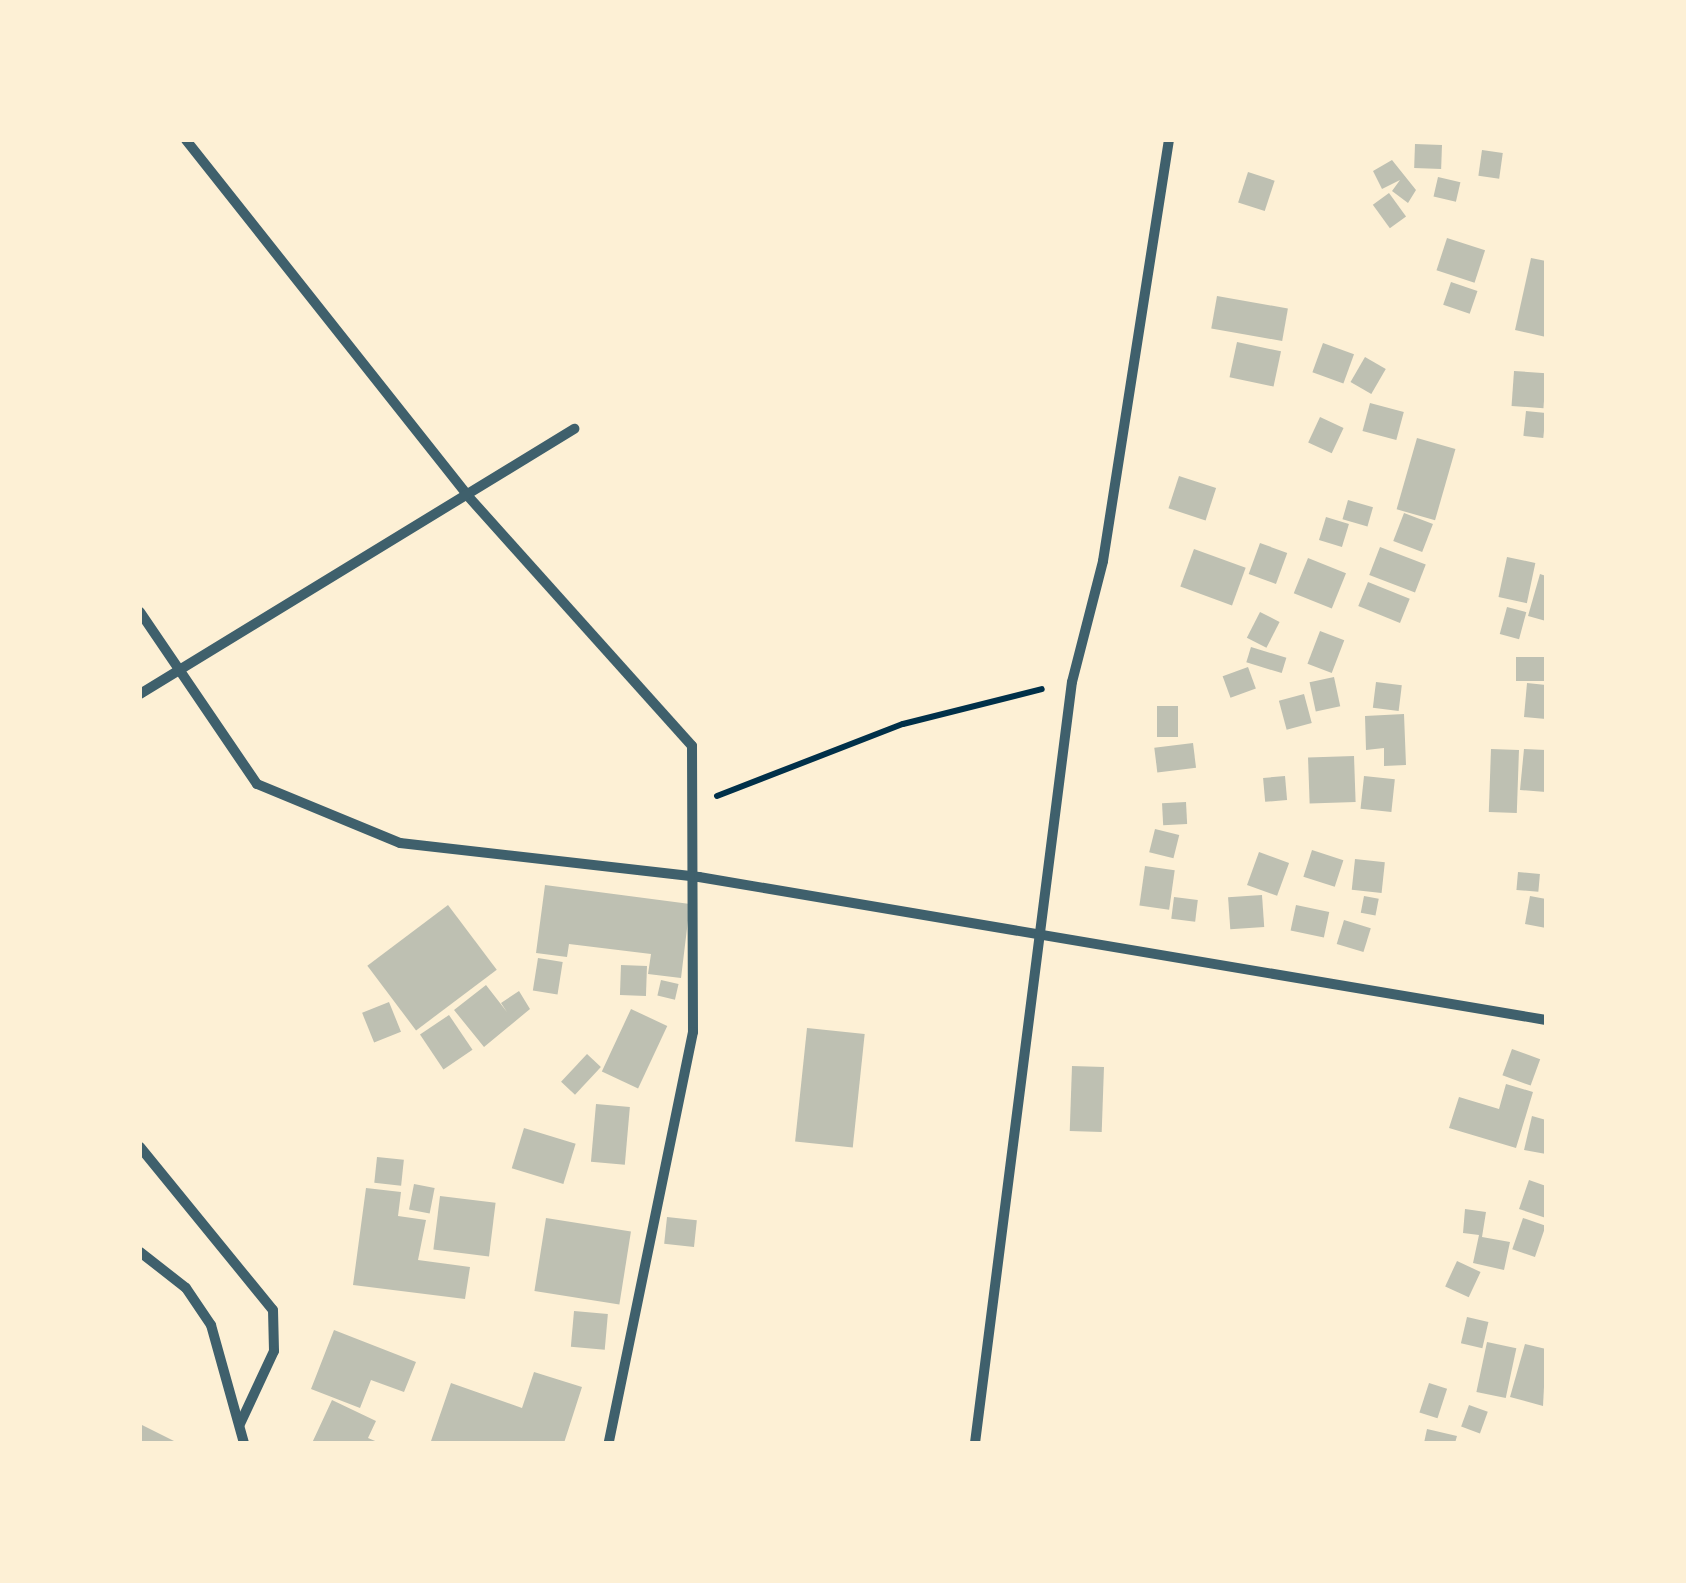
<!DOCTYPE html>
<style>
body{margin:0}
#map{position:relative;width:1686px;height:1583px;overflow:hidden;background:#fdf0d5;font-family:"IBM Plex Sans",sans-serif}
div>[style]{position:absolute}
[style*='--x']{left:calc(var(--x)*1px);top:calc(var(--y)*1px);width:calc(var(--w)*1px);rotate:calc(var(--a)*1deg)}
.building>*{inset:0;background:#bec0b2;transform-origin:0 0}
.path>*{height:6px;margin:-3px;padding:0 3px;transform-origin:3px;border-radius:3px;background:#003049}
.minor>*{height:10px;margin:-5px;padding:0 5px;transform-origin:5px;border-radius:5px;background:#3f606c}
span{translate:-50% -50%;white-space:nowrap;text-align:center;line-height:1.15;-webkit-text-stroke:10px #fdf0d5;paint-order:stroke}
.frame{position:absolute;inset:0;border:142px solid #fdf0d5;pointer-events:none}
</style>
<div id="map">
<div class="building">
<div style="left:1415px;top:144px;width:27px;height:24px;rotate:2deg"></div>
<div style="left:1482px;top:150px;width:21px;height:26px;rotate:8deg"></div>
<div style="clip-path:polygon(1392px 160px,1416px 190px,1408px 203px,1392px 191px,1400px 180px,1382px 189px,1373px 171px)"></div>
<div style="left:1248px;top:172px;width:28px;height:32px;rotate:18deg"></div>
<div style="left:1438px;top:177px;width:23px;height:20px;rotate:13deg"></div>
<div style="left:1389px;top:193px;width:29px;height:20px;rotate:54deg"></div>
<div style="left:1447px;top:238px;width:40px;height:34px;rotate:18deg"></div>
<div style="clip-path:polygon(1531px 258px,1546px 261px,1546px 337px,1515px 330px)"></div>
<div style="left:1451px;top:282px;width:28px;height:24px;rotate:19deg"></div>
<div style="left:1217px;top:296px;width:72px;height:33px;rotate:10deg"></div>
<div style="left:1237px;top:342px;width:45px;height:36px;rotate:12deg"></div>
<div style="left:1323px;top:343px;width:33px;height:31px;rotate:20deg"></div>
<div style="left:1365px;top:357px;width:24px;height:29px;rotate:30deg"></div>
<div style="left:1514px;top:371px;width:32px;height:35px;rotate:4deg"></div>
<div style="left:1370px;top:403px;width:35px;height:29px;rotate:15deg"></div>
<div style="left:1526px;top:411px;width:20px;height:25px;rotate:6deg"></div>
<div style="left:1320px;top:417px;width:26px;height:28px;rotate:25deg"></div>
<div style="left:1417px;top:438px;width:40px;height:74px;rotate:16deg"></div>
<div style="left:1179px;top:476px;width:39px;height:34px;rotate:18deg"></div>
<div style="left:1348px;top:500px;width:26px;height:20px;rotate:16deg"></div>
<div style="left:1404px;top:513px;width:31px;height:30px;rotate:21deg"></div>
<div style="left:1326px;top:517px;width:24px;height:24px;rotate:17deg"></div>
<div style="left:1260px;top:543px;width:29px;height:33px;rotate:20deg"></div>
<div style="left:1380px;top:547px;width:49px;height:30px;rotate:21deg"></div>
<div style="left:1194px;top:549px;width:55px;height:40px;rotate:20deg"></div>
<div style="left:1507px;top:557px;width:29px;height:41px;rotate:12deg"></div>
<div style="left:1308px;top:558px;width:41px;height:38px;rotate:22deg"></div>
<div style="clip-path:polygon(1540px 574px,1546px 576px,1546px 621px,1528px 616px)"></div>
<div style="left:1368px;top:582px;width:45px;height:26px;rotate:22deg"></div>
<div style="left:1507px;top:607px;width:20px;height:28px;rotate:15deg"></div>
<div style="left:1260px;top:612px;width:22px;height:29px;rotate:27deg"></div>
<div style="left:1320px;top:631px;width:26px;height:35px;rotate:21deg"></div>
<div style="left:1251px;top:647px;width:37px;height:16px;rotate:17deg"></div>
<div style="left:1516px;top:657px;width:30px;height:24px"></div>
<div style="left:1248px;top:667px;width:23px;height:27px;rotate:70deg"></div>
<div style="left:1334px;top:677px;width:30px;height:25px;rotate:78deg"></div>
<div style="left:1376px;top:682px;width:26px;height:26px;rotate:7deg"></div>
<div style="clip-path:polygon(1527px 683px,1546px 685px,1546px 719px,1524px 717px)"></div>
<div style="left:1304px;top:694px;width:30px;height:26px;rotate:75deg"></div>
<div style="left:1157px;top:706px;width:21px;height:31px"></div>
<div style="clip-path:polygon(1404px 714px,1406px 765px,1384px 766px,1384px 748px,1366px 750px,1365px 716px)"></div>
<div style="left:1193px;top:743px;width:25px;height:39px;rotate:83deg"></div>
<div style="left:1491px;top:749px;width:28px;height:63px;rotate:2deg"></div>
<div style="clip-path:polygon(1524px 749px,1546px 750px,1546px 792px,1520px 790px)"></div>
<div style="left:1354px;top:756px;width:46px;height:46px;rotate:88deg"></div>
<div style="left:1285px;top:776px;width:24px;height:22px;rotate:85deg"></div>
<div style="left:1364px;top:776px;width:31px;height:33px;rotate:6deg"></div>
<div style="left:1186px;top:802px;width:22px;height:24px;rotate:87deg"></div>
<div style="left:1155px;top:829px;width:25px;height:24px;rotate:14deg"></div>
<div style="left:1312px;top:850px;width:33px;height:28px;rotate:18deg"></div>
<div style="left:1259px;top:852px;width:32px;height:35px;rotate:20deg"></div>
<div style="left:1355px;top:859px;width:30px;height:31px;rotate:6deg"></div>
<div style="left:1145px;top:866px;width:30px;height:40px;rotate:8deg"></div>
<div style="left:1518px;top:872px;width:22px;height:18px;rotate:5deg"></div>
<div style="clip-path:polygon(545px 885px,690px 904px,681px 978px,648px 974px,651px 954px,569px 944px,567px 957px,536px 953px)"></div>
<div style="left:1262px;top:895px;width:32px;height:34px;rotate:86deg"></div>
<div style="left:1364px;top:896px;width:15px;height:17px;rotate:11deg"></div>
<div style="clip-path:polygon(1530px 896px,1546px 899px,1546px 928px,1525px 924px)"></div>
<div style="left:1174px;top:897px;width:24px;height:22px;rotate:7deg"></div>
<div style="left:448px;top:905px;width:81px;height:101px;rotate:53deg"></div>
<div style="left:1296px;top:905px;width:34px;height:26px;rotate:12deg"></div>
<div style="left:1344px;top:920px;width:28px;height:25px;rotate:17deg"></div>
<div style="left:538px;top:958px;width:25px;height:33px;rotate:9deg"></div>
<div style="left:621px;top:965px;width:26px;height:30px;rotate:2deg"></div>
<div style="left:661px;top:980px;width:18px;height:16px;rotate:13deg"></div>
<div style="clip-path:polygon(486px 985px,507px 1012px,501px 1003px,519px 991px,530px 1009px,484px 1047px,454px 1010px)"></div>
<div style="left:389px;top:1002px;width:32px;height:29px;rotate:68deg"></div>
<div style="left:631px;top:1009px;width:40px;height:69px;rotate:25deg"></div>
<div style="left:449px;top:1015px;width:42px;height:35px;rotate:56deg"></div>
<div style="left:807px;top:1028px;width:58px;height:114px;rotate:6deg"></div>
<div style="left:1512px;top:1049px;width:30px;height:28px;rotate:20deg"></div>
<div style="left:587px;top:1054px;width:19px;height:38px;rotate:43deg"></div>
<div style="left:1072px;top:1066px;width:32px;height:65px;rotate:2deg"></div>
<div style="clip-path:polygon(1506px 1084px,1533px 1092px,1516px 1148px,1449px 1128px,1459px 1097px,1499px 1109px)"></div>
<div style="left:596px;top:1104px;width:34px;height:58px;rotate:5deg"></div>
<div style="clip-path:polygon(1532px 1116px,1546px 1120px,1546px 1154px,1524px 1150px)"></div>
<div style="left:524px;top:1128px;width:54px;height:42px;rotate:17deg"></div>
<div style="left:377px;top:1157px;width:27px;height:26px;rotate:6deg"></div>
<div style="clip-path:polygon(1529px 1180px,1546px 1186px,1546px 1218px,1519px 1209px)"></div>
<div style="left:414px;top:1184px;width:21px;height:26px;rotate:11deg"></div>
<div style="clip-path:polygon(366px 1188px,401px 1192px,398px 1216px,426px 1220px,418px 1260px,470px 1267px,465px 1299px,353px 1285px)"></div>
<div style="left:440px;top:1196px;width:56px;height:54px;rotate:7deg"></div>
<div style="clip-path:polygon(1465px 1209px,1486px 1212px,1482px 1237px,1510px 1242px,1504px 1270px,1473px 1263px,1479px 1235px,1463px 1233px)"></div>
<div style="left:667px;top:1217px;width:30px;height:27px;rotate:6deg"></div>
<div style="left:546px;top:1218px;width:86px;height:74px;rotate:9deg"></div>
<div style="left:1523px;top:1218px;width:24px;height:33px;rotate:19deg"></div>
<div style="left:1457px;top:1261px;width:26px;height:28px;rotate:25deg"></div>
<div style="left:574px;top:1311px;width:34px;height:36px;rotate:5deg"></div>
<div style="left:1467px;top:1317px;width:22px;height:27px;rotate:13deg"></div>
<div style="clip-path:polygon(334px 1330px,416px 1362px,404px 1392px,371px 1380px,360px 1408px,311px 1389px)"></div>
<div style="left:1487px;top:1342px;width:30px;height:51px;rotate:12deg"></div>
<div style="clip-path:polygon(1525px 1344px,1546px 1349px,1543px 1406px,1510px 1397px)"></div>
<div style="clip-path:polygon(534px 1372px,582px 1387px,564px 1443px,431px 1441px,451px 1383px,522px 1408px)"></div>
<div style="left:1429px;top:1383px;width:19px;height:31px;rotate:18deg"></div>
<div style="clip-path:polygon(332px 1400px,376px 1421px,368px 1438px,380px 1443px,312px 1443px)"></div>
<div style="left:1469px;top:1405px;width:20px;height:23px;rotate:20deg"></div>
<div style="clip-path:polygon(140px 1424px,178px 1443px,140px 1443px)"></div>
<div style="clip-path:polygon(1427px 1429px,1457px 1436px,1455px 1443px,1424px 1443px)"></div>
</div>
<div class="path">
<div style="--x:717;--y:796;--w:199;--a:-21.2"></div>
<div style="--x:903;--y:724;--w:143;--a:-14.1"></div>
</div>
<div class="minor">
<div style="--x:186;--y:140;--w:453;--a:51.6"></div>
<div style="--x:467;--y:495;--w:337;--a:48.1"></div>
<div style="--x:692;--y:746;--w:286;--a:89.8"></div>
<div style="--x:693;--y:1032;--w:419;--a:101.6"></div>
<div style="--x:140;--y:612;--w:208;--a:55.8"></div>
<div style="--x:257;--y:784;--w:155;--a:22.4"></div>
<div style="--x:400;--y:843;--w:301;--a:6.5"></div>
<div style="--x:699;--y:877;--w:859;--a:9.58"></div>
<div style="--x:140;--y:694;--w:509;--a:-31.41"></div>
<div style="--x:140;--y:1147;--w:210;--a:50.8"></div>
<div style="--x:273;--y:1310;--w:41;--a:88.6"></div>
<div style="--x:274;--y:1351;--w:81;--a:115"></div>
<div style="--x:140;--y:1252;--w:58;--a:38"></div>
<div style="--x:186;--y:1288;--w:45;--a:56"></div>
<div style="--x:211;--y:1325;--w:123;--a:74.4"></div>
<div style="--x:975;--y:1443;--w:767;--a:-82.74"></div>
<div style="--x:1072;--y:682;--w:125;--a:-75.6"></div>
<div style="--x:1103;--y:561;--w:426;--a:-81.1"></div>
</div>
<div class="frame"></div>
</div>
